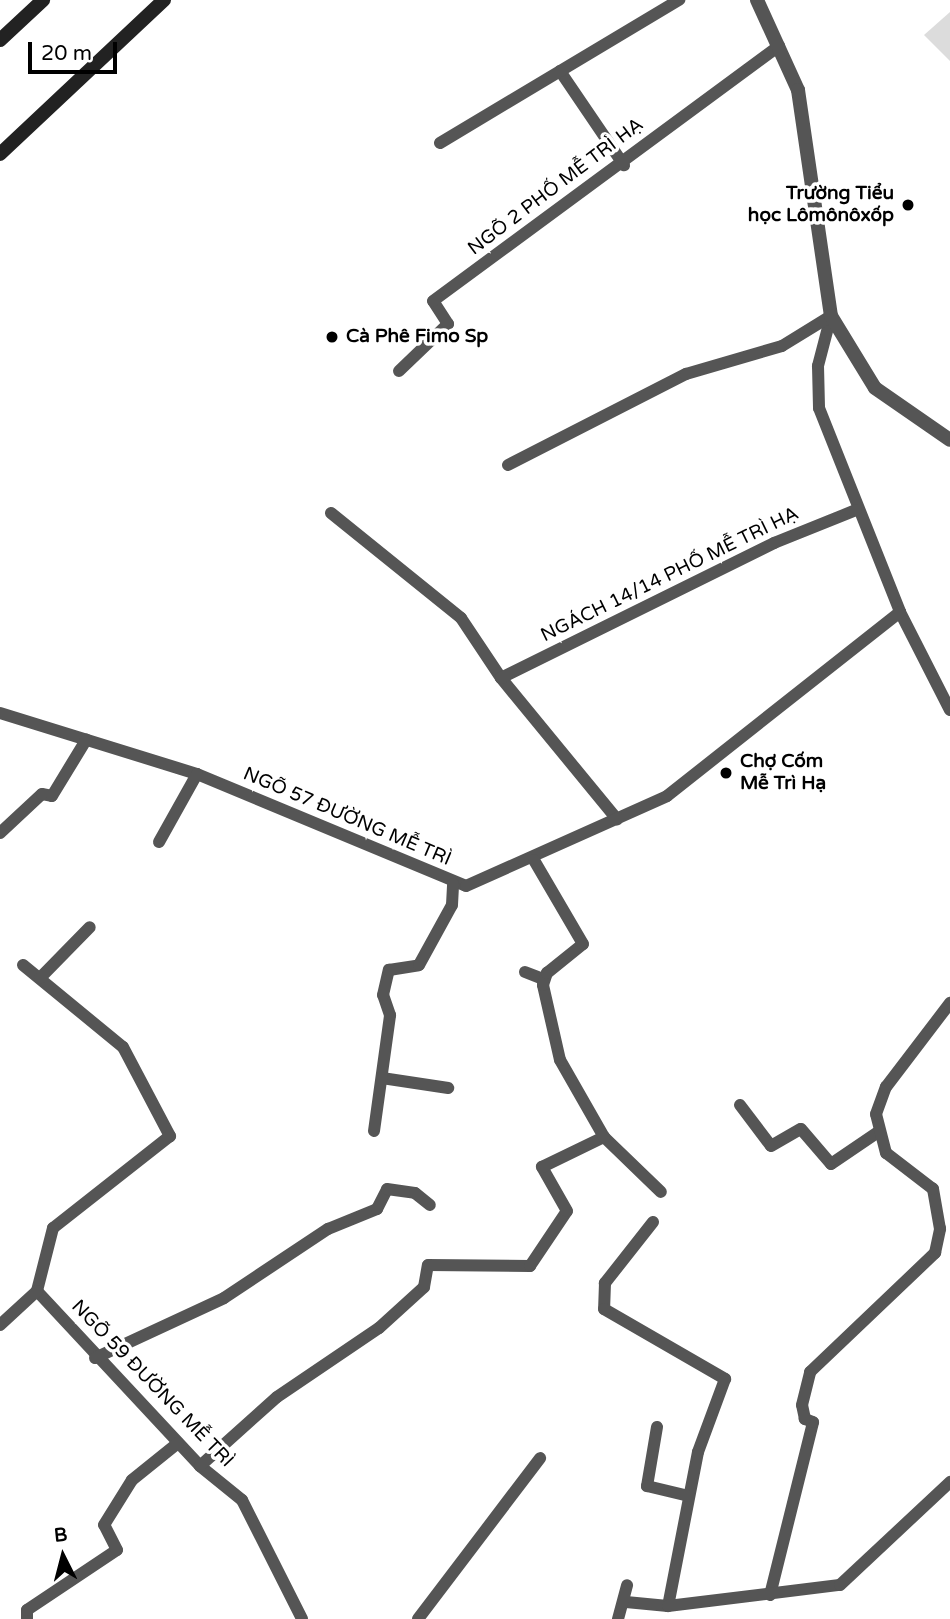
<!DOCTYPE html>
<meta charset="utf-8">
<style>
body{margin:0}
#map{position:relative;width:950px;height:1619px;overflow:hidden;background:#fff;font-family:"Varela Round",sans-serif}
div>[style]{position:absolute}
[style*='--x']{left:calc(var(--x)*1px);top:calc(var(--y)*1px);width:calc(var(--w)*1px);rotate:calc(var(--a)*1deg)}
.green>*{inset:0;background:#dcdcdc}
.service>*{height:12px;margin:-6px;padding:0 6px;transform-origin:6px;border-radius:6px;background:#555}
.minor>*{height:14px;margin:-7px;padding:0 7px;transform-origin:7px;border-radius:7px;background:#555}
.secondary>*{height:14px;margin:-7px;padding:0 7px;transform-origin:7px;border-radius:7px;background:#222}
.dots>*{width:19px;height:19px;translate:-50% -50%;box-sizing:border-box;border:4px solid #fff;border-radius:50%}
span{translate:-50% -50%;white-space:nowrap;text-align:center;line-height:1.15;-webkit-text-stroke:7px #fff;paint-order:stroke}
.street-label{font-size:19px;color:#000}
.poi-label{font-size:19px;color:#000;font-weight:700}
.right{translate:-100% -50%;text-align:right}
.left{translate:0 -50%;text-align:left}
.north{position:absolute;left:28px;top:1521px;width:70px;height:70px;-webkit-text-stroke:5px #fff;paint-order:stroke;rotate:354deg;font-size:19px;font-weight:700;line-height:28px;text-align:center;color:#000}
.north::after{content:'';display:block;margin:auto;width:24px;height:32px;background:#000;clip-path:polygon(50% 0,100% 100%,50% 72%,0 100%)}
.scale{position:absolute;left:28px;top:42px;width:89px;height:32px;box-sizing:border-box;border:4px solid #000;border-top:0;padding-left:9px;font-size:21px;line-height:24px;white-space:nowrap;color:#000;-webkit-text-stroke:5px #fff;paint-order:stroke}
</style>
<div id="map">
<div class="green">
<div style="clip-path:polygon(950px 12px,950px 61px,924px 35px)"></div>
</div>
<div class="service">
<div style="--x:560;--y:71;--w:114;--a:55.8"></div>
<div style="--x:440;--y:143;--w:279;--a:-30.9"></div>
<div style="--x:831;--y:316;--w:52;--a:104.6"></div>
<div style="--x:818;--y:366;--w:42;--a:88.6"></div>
<div style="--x:819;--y:408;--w:219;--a:68.3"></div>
<div style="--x:900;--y:612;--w:110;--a:63"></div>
<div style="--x:399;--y:371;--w:68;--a:-43.8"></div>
<div style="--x:448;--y:324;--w:27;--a:-123"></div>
<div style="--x:433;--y:301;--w:430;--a:-36.4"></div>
<div style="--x:508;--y:465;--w:200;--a:-27.1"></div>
<div style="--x:686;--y:374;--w:100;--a:-16.3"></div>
<div style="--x:782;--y:346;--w:57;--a:-31.5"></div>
<div style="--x:331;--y:513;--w:167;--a:38.9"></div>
<div style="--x:461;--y:618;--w:72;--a:56.3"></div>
<div style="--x:501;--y:678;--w:183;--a:50.6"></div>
<div style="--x:501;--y:678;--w:305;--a:-26.3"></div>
<div style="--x:774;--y:543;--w:88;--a:-21.9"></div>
<div style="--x:0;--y:713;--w:206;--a:17.2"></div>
<div style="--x:197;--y:774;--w:291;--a:22.6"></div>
<div style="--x:466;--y:886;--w:220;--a:-24.1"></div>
<div style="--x:667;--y:796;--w:297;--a:-38.3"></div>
<div style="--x:0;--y:833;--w:57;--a:-42.9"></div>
<div style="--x:42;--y:794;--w:10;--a:11"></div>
<div style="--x:52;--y:796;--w:66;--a:-58.7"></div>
<div style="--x:159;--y:842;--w:78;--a:-60.8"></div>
<div style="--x:23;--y:965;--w:129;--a:39.4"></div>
<div style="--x:123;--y:1047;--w:101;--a:62.2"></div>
<div style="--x:170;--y:1136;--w:149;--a:141.8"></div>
<div style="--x:53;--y:1228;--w:65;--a:104.3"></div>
<div style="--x:525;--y:972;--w:19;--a:21"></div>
<div style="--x:40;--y:978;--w:71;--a:-45.6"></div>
<div style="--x:382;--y:1078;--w:67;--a:8.6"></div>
<div style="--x:740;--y:1105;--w:51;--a:52.9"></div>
<div style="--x:771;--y:1146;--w:34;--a:-30"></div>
<div style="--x:801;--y:1129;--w:46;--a:49.4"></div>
<div style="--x:831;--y:1164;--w:57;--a:-34.2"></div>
<div style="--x:374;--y:1131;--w:117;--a:-82.1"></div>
<div style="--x:390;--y:1015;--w:21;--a:-109"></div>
<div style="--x:383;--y:995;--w:26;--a:-77"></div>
<div style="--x:389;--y:970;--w:30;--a:-9"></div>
<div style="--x:419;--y:965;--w:68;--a:-61.2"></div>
<div style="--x:452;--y:905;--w:21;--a:-87"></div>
<div style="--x:604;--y:1137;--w:79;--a:44"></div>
<div style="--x:653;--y:1222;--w:78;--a:128.2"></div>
<div style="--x:605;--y:1283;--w:26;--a:92"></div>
<div style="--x:604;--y:1309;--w:140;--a:30"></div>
<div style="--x:725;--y:1379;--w:78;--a:110.3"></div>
<div style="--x:698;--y:1452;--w:157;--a:101"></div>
<div style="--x:37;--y:1291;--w:239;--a:47"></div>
<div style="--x:200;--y:1466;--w:54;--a:39"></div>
<div style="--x:242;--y:1500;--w:133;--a:63.2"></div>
<div style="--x:0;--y:1325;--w:50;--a:-42.6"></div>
<div style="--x:95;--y:1358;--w:142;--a:-24.9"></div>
<div style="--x:224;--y:1298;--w:125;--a:-33.6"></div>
<div style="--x:328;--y:1229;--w:53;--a:-22.2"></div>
<div style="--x:377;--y:1209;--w:22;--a:-63"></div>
<div style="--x:387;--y:1189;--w:28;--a:8"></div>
<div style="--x:415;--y:1193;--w:19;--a:39"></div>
<div style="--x:657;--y:1427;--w:60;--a:99.6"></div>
<div style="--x:647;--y:1486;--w:43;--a:13.4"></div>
<div style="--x:200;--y:1466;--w:103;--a:-41.9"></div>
<div style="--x:277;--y:1397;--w:123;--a:-34.1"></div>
<div style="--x:379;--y:1328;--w:61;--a:-42.3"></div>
<div style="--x:424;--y:1287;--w:22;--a:-80"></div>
<div style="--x:428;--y:1265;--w:102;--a:0.6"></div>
<div style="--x:530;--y:1266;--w:66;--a:-56.1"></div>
<div style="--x:567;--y:1211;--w:51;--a:-119.6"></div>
<div style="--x:542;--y:1167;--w:69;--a:-25.8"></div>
<div style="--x:604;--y:1137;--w:89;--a:-119.7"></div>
<div style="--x:560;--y:1060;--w:77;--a:-102.8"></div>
<div style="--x:543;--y:985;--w:13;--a:-72"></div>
<div style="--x:547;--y:973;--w:46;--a:-38.9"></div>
<div style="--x:583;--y:944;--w:97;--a:-120.3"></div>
<div style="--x:770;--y:1595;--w:178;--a:-76"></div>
<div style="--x:813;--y:1422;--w:9;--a:-159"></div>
<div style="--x:805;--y:1419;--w:14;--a:-102"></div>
<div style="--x:802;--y:1405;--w:34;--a:-76"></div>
<div style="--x:810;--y:1372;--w:173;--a:-43.6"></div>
<div style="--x:935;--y:1253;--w:25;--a:-78"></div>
<div style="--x:940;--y:1229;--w:41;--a:-99.9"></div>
<div style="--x:933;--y:1189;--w:59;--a:-142.5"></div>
<div style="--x:886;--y:1153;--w:40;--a:-104.4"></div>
<div style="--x:876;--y:1114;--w:29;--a:-70"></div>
<div style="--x:886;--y:1087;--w:106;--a:-52.7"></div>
<div style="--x:626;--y:1602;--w:42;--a:5.4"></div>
<div style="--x:668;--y:1606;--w:173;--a:-7"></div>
<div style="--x:840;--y:1585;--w:151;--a:-43.1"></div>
<div style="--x:27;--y:1619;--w:9;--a:-90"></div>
<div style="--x:27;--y:1610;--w:108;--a:-33.7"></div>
<div style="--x:117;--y:1550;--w:28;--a:-117"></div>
<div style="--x:104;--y:1525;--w:53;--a:-58.1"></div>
<div style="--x:132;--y:1480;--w:59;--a:-38.8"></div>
<div style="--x:418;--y:1619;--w:202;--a:-52.8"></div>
<div style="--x:618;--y:1619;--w:35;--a:-75"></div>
</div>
<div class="minor">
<div style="--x:757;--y:0;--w:99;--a:65.5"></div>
<div style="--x:798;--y:90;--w:228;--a:81.7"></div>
<div style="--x:831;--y:316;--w:84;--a:58.6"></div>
<div style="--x:875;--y:388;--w:91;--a:34.7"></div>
</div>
<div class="secondary">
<div style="--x:0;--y:40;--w:59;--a:-42.9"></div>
<div style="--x:0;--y:154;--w:225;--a:-43.2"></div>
</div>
<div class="dots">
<div style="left:908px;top:205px;background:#000"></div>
<div style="left:332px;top:337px;background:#000"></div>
<div style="left:726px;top:773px;background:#000"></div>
</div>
<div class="street-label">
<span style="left:556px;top:187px;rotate:-37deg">NGÕ 2 PHỐ MỄ TRÌ HẠ</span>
<span style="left:670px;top:575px;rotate:-26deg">NGÁCH 14/14 PHỐ MỄ TRÌ HẠ</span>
<span style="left:347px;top:817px;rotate:23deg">NGÕ 57 ĐƯỜNG MỄ TRÌ</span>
<span style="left:152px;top:1384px;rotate:46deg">NGÕ 59 ĐƯỜNG MỄ TRÌ</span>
</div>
<div class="poi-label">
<span class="right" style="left:894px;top:205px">Trường Tiểu<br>học Lômônôxốp</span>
<span class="left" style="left:346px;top:337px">Cà Phê Fimo Sp</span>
<span class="left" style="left:740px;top:773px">Chợ Cốm<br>Mễ Trì Hạ</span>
</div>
<div class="north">B</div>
<div class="scale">20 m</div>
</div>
